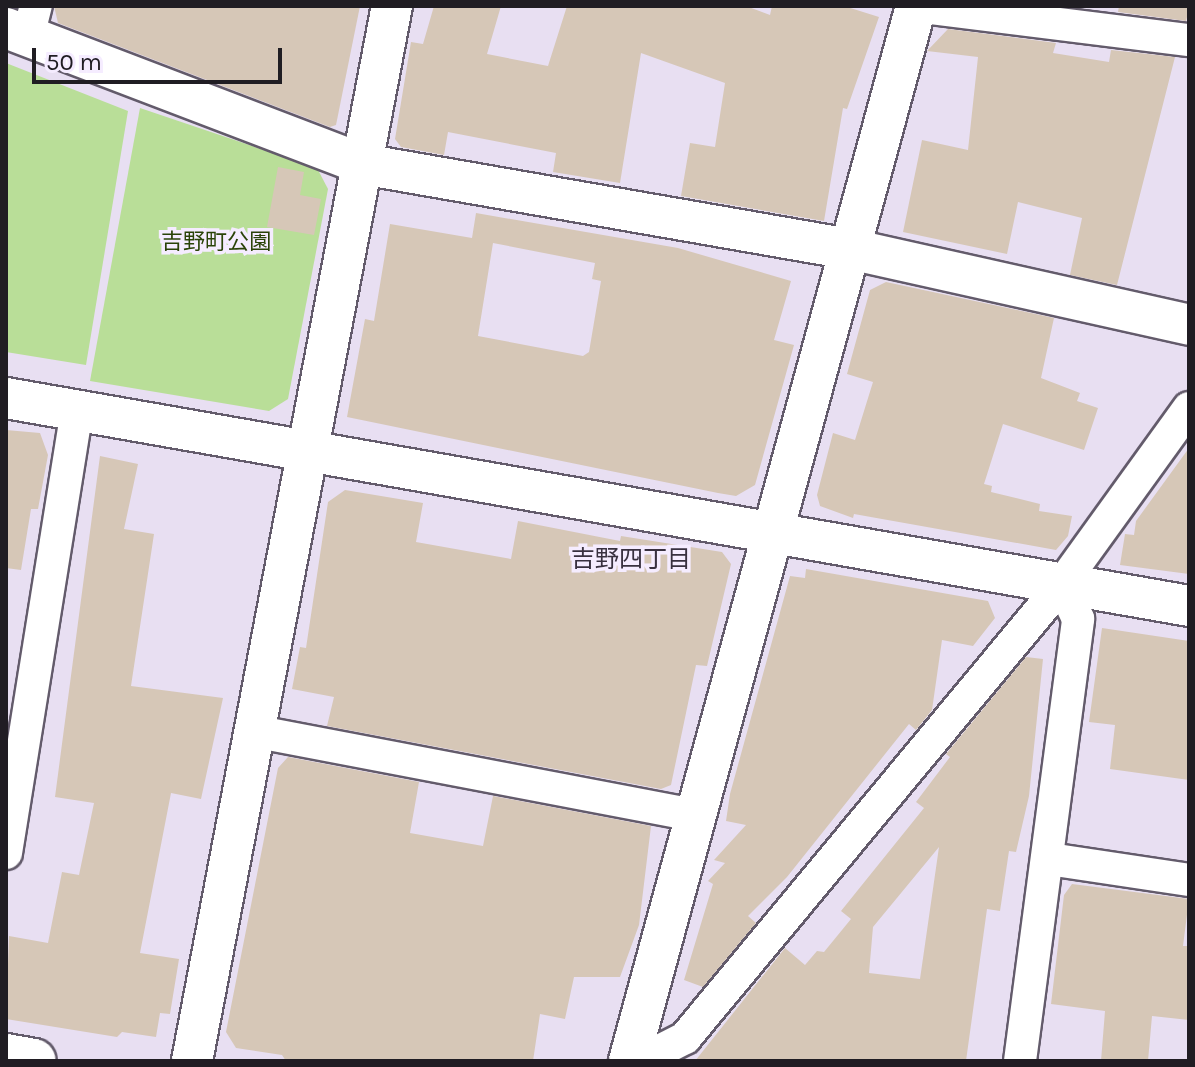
<!DOCTYPE html>
<meta charset="utf-8">
<style>
body{margin:0}
#map{position:relative;width:1195px;height:1067px;overflow:hidden;background:#e8dff2;font-family:Karla,"Noto Sans JP",sans-serif}
div>[style]{position:absolute}
[style*='--x']{left:calc(var(--x)*1px);top:calc(var(--y)*1px);width:calc(var(--w)*1px);rotate:calc(var(--a)*1deg)}
.green>*{inset:0;background:#b9de98}
.building>*{inset:0;background:#d6c7b7}
.roads{filter:drop-shadow(2px 0 #635b6b) drop-shadow(-2px 0 #635b6b) drop-shadow(0 2px #635b6b) drop-shadow(0 -2px #635b6b)}
.minor>*{height:32px;margin:-16px;padding:0 16px;transform-origin:16px;border-radius:16px;background:#fff}
.tertiary>*{height:40px;margin:-20px;padding:0 20px;transform-origin:20px;border-radius:20px;background:#fff}
.primary>*{height:44px;margin:-22px;padding:0 22px;transform-origin:22px;border-radius:22px;background:#fff}
span{translate:-50% -50%;white-space:nowrap;text-align:center;line-height:1.15;-webkit-text-stroke:7px #f5ecff;paint-order:stroke}
.park-label{font-size:22px;color:#2a4308}
.neighbourhood-label{font-size:24px;color:#393140}
.frame{position:absolute;inset:0;border:8px solid #201d23;pointer-events:none}
.scale{position:absolute;left:32px;top:48px;width:250px;height:36px;box-sizing:border-box;border:4px solid #201d23;border-top:0;padding-left:10px;font-size:24px;line-height:28px;white-space:nowrap;color:#201d23;-webkit-text-stroke:6px #f5ecff;paint-order:stroke}
</style>
<div id="map">
<div class="green">
<div style="clip-path:polygon(6px 63px,128px 111px,86px 365px,6px 352px)"></div>
<div style="clip-path:polygon(140px 108px,317px 168px,328px 189px,288px 399px,269px 411px,90px 381px)"></div>
</div>
<div class="building">
<div style="clip-path:polygon(54px 6px,360px 6px,336px 125px,330px 127px,58px 23px)"></div>
<div style="clip-path:polygon(434px 6px,501px 6px,487px 54px,548px 66px,567px 6px,746px 6px,770px 15px,772px 6px,844px 6px,879px 17px,847px 109px,843px 108px,824px 221px,681px 196px,690px 143px,715px 147px,725px 83px,641px 53px,620px 183px,553px 172px,556px 153px,448px 132px,444px 155px,401px 147px,395px 139px,411px 42px,423px 44px)"></div>
<div style="clip-path:polygon(1119px 6px,1189px 6px,1189px 9px,1186px 21px,1118px 12px)"></div>
<div style="clip-path:polygon(948px 29px,1056px 43px,1053px 53px,1109px 62px,1111px 50px,1175px 57px,1117px 285px,1070px 275px,1082px 218px,1018px 202px,1007px 254px,903px 232px,922px 140px,968px 150px,978px 57px,927px 51px)"></div>
<div style="clip-path:polygon(278px 167px,304px 172px,300px 195px,321px 199px,314px 235px,267px 227px)"></div>
<div style="clip-path:polygon(evenodd,476px 213px,678px 248px,791px 281px,774px 340px,794px 345px,755px 485px,736px 496px,718px 493px,347px 417px,365px 319px,374px 321px,390px 224px,472px 238px,476px 213px,493px 243px,595px 263px,592px 279px,601px 281px,589px 352px,583px 356px,478px 336px,493px 243px)"></div>
<div style="clip-path:polygon(886px 282px,1054px 318px,1041px 378px,1080px 393px,1077px 401px,1098px 408px,1084px 450px,1003px 424px,984px 484px,992px 486px,991px 492px,1040px 504px,1039px 511px,1072px 516px,1068px 536px,1056px 550px,854px 514px,853px 518px,820px 506px,817px 495px,833px 433px,855px 440px,873px 382px,847px 374px,870px 290px)"></div>
<div style="clip-path:polygon(6px 430px,40px 433px,48px 455px,38px 509px,31px 509px,21px 570px,6px 568px)"></div>
<div style="clip-path:polygon(1189px 448px,1189px 574px,1120px 565px,1125px 534px,1134px 535px,1136px 521px)"></div>
<div style="clip-path:polygon(100px 456px,138px 464px,124px 529px,154px 534px,131px 686px,223px 698px,201px 799px,171px 793px,140px 953px,179px 959px,170px 1014px,160px 1013px,156px 1037px,122px 1032px,117px 1037px,6px 1019px,9px 936px,48px 943px,62px 872px,79px 875px,94px 803px,55px 797px)"></div>
<div style="clip-path:polygon(345px 490px,423px 503px,416px 542px,511px 559px,518px 521px,620px 541px,621px 536px,722px 552px,731px 564px,707px 666px,696px 665px,671px 785px,661px 789px,327px 726px,334px 697px,292px 689px,300px 647px,306px 648px,328px 502px)"></div>
<div style="clip-path:polygon(806px 569px,988px 601px,995px 618px,973px 646px,942px 640px,932px 710px,916px 730px,909px 724px,787px 877px,748px 916px,756px 923px,703px 987px,684px 980px,713px 884px,708px 881px,725px 863px,714px 860px,746px 825px,726px 821px,730px 794px,790px 576px,805px 578px)"></div>
<div style="clip-path:polygon(1102px 628px,1189px 641px,1189px 780px,1110px 769px,1115px 725px,1089px 722px)"></div>
<div style="clip-path:polygon(evenodd,1026px 657px,1043px 659px,1029px 796px,1016px 852px,1009px 851px,1000px 911px,987px 909px,966px 1061px,695px 1061px,785px 948px,805px 965px,817px 951px,824px 952px,851px 919px,841px 911px,924px 808px,916px 802px,950px 757px,946px 754px,1026px 657px,939px 847px,920px 979px,869px 973px,873px 927px,939px 847px)"></div>
<div style="clip-path:polygon(288px 757px,419px 782px,410px 833px,483px 846px,493px 796px,651px 826px,639px 925px,620px 977px,574px 977px,565px 1019px,540px 1014px,533px 1061px,286px 1061px,282px 1055px,236px 1048px,226px 1032px,278px 768px)"></div>
<div style="clip-path:polygon(1072px 884px,1189px 899px,1183px 946px,1189px 946px,1189px 1020px,1152px 1016px,1148px 1061px,1101px 1061px,1105px 1011px,1051px 1004px,1064px 895px)"></div>
</div>
<div class="roads">
<div class="minor">
<div style="--x:915;--y:6;--w:276;--a:7.1"></div>
<div style="--x:28;--y:37;--w:32;--a:-76"></div>
<div style="--x:253;--y:731;--w:450;--a:10.8"></div>
<div style="--x:6;--y:853;--w:448;--a:-80.9"></div>
<div style="--x:1049;--y:859;--w:142;--a:8.5"></div>
<div style="--x:640;--y:1061;--w:51;--a:-27.1"></div>
<div style="--x:685;--y:1038;--w:590;--a:-50.29"></div>
<div style="--x:1062;--y:584;--w:217;--a:-54.2"></div>
<div style="--x:1020;--y:1061;--w:446;--a:-82.5"></div>
<div style="--x:1078;--y:619;--w:38;--a:-115"></div>
</div>
<div class="tertiary">
<div style="--x:6;--y:28;--w:381;--a:20.9"></div>
<div style="--x:362;--y:164;--w:495;--a:9.9"></div>
<div style="--x:850;--y:249;--w:347;--a:12.6"></div>
<div style="--x:6;--y:398;--w:1201;--a:9.97"></div>
<div style="--x:192;--y:1061;--w:1074;--a:-79.27"></div>
<div style="--x:629;--y:1061;--w:1093;--a:-74.78"></div>
</div>
<div class="primary">
<div style="--x:6;--y:1056;--w:28;--a:10"></div>
</div>
</div>
<div class="park-label">
<span style="left:216px;top:243px">吉野町公園</span>
</div>
<div class="neighbourhood-label">
<span style="left:631px;top:560px">吉野四丁目</span>
</div>
<div class="frame"></div>
<div class="scale">50 m</div>
</div>
